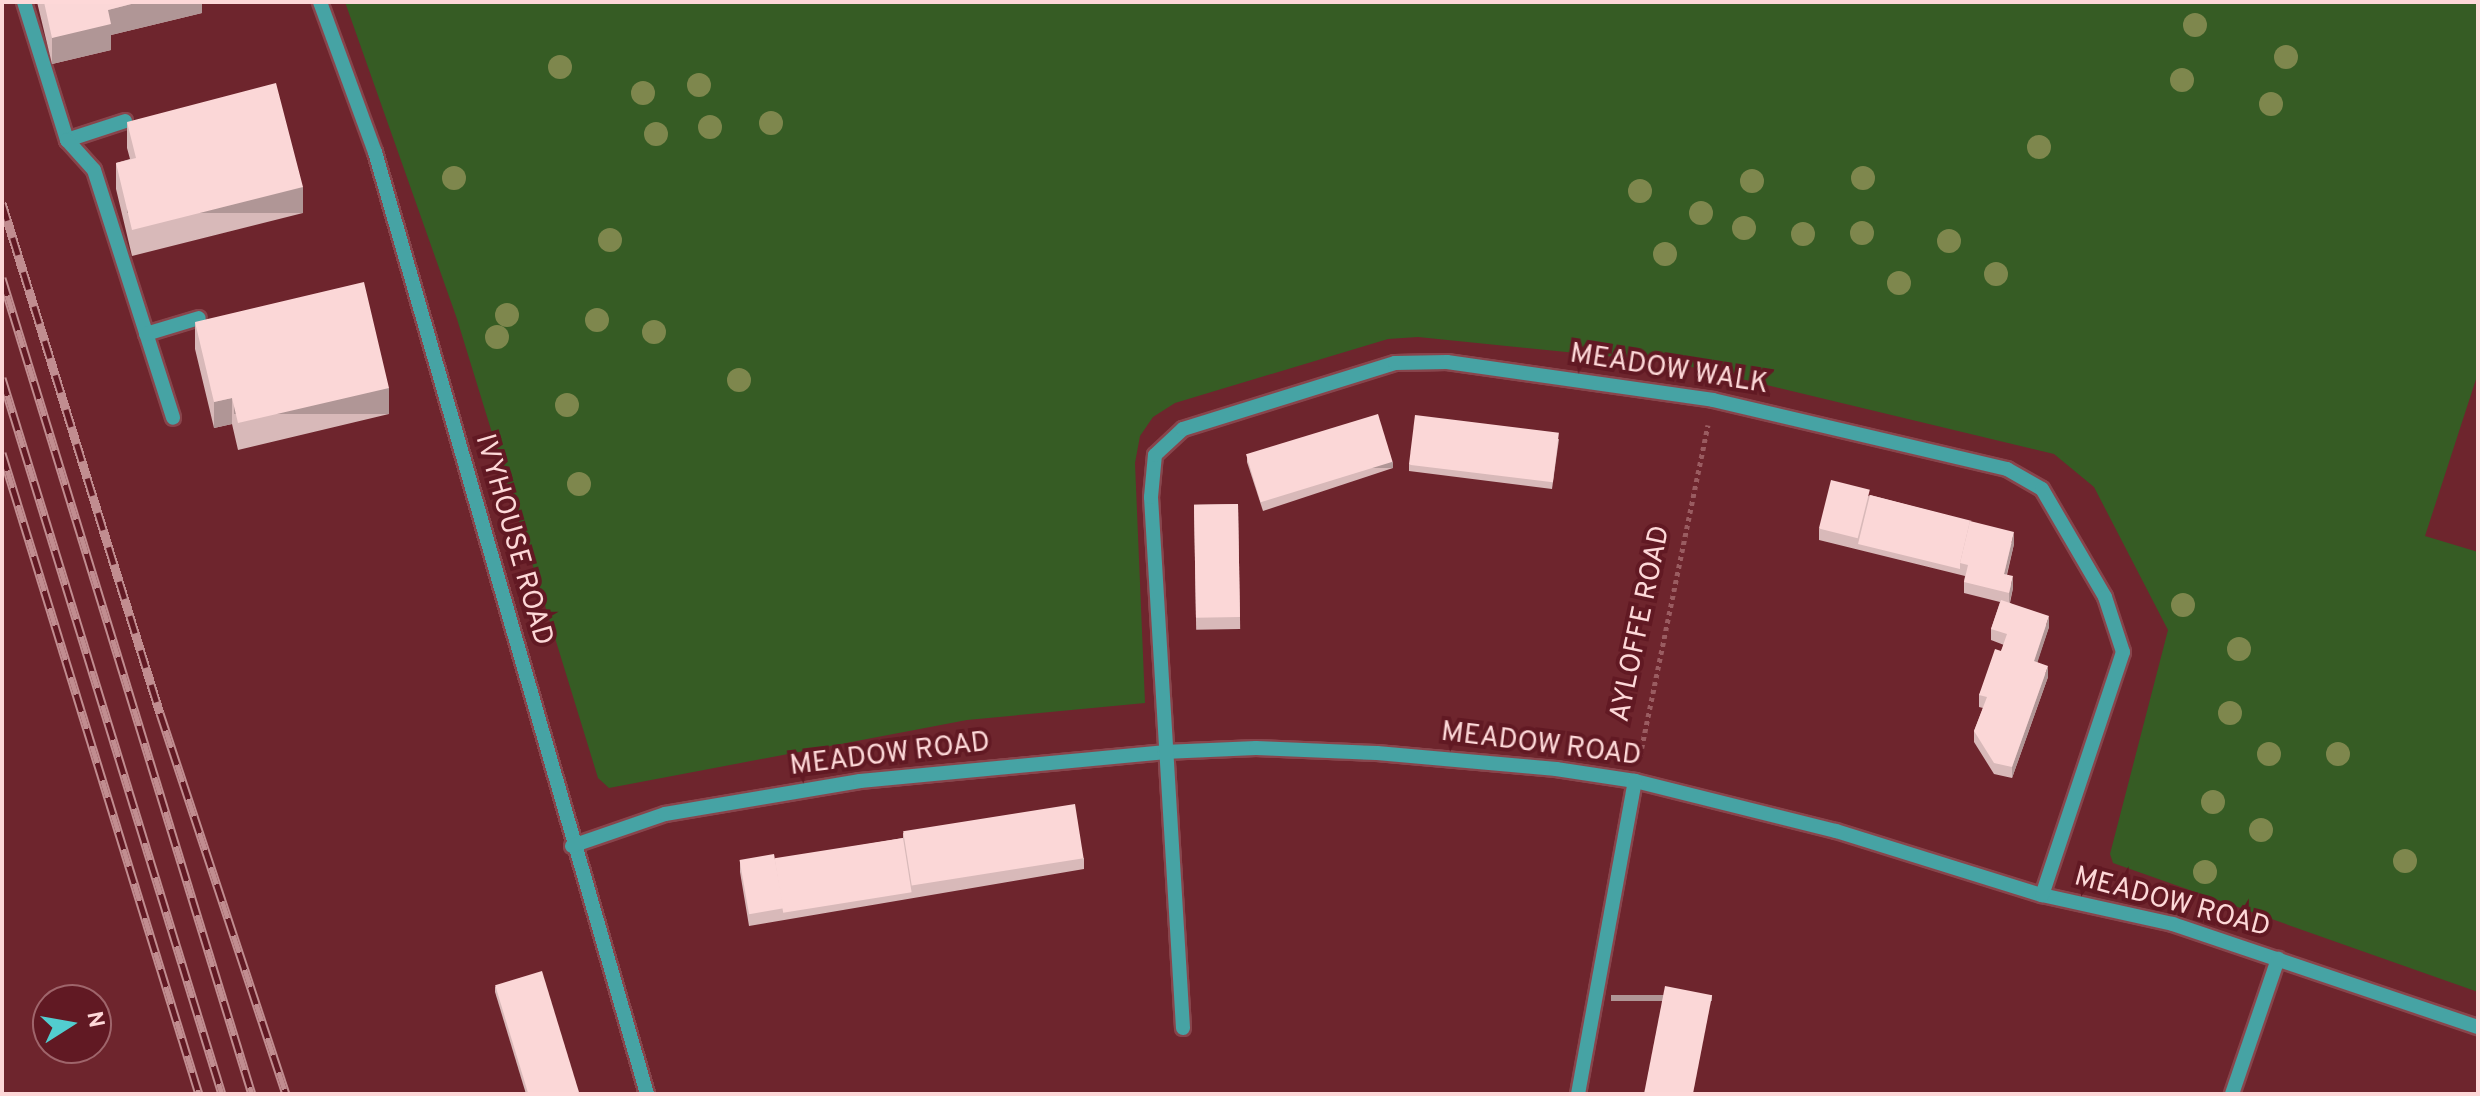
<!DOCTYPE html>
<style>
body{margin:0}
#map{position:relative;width:2480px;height:1096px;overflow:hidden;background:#6e252d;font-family:Overpass,sans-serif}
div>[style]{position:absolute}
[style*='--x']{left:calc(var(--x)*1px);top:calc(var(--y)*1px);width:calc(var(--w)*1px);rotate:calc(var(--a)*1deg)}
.green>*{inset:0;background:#365c24}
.path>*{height:5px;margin-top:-2.5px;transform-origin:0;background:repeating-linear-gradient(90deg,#9a5c61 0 4px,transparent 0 8px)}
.roads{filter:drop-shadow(2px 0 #88454c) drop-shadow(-2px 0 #88454c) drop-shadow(0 2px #88454c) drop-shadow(0 -2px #88454c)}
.minor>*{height:14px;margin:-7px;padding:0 7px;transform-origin:7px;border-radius:7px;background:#46a3a4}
.rail>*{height:9px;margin-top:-4.5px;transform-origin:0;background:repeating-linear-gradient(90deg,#611923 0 18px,#c18d90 0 36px);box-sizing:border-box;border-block:2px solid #c18d90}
.trees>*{width:24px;height:24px;margin:-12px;border-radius:50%;background:#7e874d}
.wall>*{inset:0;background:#d8b9b9;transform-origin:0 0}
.shaded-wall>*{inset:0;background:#b09696;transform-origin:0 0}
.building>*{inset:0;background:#fbd7d7;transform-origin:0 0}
span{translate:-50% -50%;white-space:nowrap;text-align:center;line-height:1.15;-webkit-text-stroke:8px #611923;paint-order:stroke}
.street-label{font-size:28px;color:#fdd8d8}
.frame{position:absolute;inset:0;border:4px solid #fdd8d8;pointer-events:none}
.north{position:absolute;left:32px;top:984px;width:80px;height:80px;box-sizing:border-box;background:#611923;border:2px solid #9f656b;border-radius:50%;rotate:79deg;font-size:22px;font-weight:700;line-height:32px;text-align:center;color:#fdd8d8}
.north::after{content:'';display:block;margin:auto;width:28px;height:36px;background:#52cdcf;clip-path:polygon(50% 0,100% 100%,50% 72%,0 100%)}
</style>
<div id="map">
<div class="green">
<div style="clip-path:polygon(345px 2px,2478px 2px,2478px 373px,2425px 536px,2478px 552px,2478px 992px,2113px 863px,2110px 854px,2168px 630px,2094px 487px,2054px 454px,1675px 363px,1418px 337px,1388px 339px,1175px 403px,1153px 417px,1140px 436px,1135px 463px,1145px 703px,967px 720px,609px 788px,598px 778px,457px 319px)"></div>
</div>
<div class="path">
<div style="--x:1640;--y:756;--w:338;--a:-78.4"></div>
</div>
<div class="roads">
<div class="minor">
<div style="--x:24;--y:2;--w:145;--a:72.7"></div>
<div style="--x:67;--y:140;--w:61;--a:-18.1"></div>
<div style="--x:320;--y:2;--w:160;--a:69.9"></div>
<div style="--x:375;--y:152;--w:980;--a:73.89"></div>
<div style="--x:67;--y:140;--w:40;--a:48"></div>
<div style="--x:94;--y:170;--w:260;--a:72.3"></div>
<div style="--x:146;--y:334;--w:55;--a:-16.8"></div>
<div style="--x:572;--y:846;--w:98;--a:-19"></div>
<div style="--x:665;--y:814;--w:198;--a:-9.6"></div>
<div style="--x:860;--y:781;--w:305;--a:-5.4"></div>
<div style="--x:1164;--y:752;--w:92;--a:-2.5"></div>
<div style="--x:1256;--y:748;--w:121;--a:2.4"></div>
<div style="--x:1377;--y:753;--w:180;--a:5.1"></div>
<div style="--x:1556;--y:769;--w:80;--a:8.6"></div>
<div style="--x:1635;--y:781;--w:207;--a:14"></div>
<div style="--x:1836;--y:831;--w:216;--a:17.3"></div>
<div style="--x:2042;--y:895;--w:134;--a:12.5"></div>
<div style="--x:2173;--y:924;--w:322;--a:18.7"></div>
<div style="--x:1183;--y:1028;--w:532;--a:-93.45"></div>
<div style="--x:1151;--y:497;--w:42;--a:-84.6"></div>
<div style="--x:1155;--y:455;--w:38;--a:-43"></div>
<div style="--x:1183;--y:429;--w:222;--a:-17.3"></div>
<div style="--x:1395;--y:363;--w:52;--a:-1.1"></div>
<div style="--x:1447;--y:362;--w:269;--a:8.1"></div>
<div style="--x:1713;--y:400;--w:302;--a:13.2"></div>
<div style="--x:2007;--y:469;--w:40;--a:29.7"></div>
<div style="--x:2042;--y:489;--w:125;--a:59.7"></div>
<div style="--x:2105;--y:597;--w:58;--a:71.9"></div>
<div style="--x:2123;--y:652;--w:256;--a:108.4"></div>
<div style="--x:1578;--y:1094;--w:318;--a:-79.7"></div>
<div style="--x:2232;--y:1094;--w:143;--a:-71.2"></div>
</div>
</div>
<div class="rail">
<div style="--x:2;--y:203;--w:534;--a:72.79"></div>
<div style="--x:160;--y:713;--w:401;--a:71.7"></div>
<div style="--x:2;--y:278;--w:853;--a:72.97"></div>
<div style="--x:2;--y:378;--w:749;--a:72.92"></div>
<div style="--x:2;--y:453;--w:671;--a:72.92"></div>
</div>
<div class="trees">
<div style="left:2195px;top:25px"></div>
<div style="left:2286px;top:57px"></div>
<div style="left:560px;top:67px"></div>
<div style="left:2182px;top:80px"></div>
<div style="left:699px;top:85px"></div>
<div style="left:643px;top:93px"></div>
<div style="left:2271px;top:104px"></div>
<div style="left:771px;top:123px"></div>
<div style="left:710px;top:127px"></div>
<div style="left:656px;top:134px"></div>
<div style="left:2039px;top:147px"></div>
<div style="left:454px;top:178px"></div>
<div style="left:1863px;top:178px"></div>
<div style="left:1752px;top:181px"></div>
<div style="left:1640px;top:191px"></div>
<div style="left:1701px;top:213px"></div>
<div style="left:1744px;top:228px"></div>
<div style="left:1862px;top:233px"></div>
<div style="left:1803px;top:234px"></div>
<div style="left:610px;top:240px"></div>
<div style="left:1949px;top:241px"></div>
<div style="left:1665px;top:254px"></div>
<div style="left:1996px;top:274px"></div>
<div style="left:1899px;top:283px"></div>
<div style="left:507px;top:315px"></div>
<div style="left:597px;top:320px"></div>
<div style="left:654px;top:332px"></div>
<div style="left:497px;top:337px"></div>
<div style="left:739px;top:380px"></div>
<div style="left:567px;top:405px"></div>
<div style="left:579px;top:484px"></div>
<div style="left:2183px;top:605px"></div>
<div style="left:2239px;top:649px"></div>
<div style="left:2230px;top:713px"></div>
<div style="left:2269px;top:754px"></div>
<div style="left:2338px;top:754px"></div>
<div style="left:2213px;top:802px"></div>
<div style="left:2261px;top:830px"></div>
<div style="left:2405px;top:861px"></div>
<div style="left:2205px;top:872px"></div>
</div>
<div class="wall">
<div style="clip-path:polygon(37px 2px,202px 2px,202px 13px,111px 35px,111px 50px,52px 64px)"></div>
<div style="clip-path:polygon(127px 122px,303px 213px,132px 256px,116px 189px,116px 163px,130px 159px,127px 148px)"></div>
<div style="clip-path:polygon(195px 322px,389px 414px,238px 450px,232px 424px,214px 428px,195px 349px)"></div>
<div style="clip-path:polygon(1559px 439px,1552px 489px,1409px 471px,1409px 465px)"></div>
<div style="clip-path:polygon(1247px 456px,1393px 468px,1263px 511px,1247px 462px)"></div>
<div style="clip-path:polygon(1870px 495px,1972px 522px,2014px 544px,2007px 575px,2013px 588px,2010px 603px,2049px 627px,2037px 662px,2048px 677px,2012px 778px,1994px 774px,1974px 742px,1974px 731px,1983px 708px,1979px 707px,1979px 695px,2004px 645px,1991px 640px,1991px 629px,2000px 602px,1964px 593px,1964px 582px,1965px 576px,1819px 540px,1819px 529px)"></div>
<div style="left:1238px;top:504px;width:125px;height:44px;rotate:89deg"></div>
<div style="clip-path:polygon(903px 833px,1084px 858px,1084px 869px,749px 926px,740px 872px,740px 860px,775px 860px,903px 838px)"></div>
<div style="clip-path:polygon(495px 986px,579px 1094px,526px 1094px,495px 992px)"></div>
</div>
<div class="shaded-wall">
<div style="clip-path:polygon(139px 2px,202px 2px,202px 13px,111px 35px,111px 50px,52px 64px,52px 38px,108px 10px)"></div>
<div style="left:303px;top:187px;width:26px;height:176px;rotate:90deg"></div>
<div style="left:389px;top:388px;width:26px;height:155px;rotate:90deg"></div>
<div style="clip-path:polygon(232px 398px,232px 424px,214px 428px,214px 402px)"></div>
<div style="left:1393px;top:462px;width:6px;height:137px;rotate:90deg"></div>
<div style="clip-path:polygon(2014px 532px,2014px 544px,2004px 585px,2004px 574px)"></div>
<div style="clip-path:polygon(2013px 576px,2013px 588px,2009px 605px,2009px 593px)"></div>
<div style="clip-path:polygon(2049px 616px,2049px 627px,2034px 673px,2034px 661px)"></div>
<div style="clip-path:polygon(2048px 666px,2048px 677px,2012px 778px,2012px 767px)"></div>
<div style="left:1712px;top:995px;width:6px;height:101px;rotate:90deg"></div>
</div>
<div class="building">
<div style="clip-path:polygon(44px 2px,139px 2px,108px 10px,111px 24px,52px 38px)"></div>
<div style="clip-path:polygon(276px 83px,303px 187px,132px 230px,116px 163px,136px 158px,127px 122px)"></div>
<div style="clip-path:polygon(364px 282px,389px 388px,238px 423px,232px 398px,214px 402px,195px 322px)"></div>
<div style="left:1378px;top:414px;width:50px;height:138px;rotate:73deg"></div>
<div style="left:1415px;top:415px;width:145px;height:50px;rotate:7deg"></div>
<div style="left:1831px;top:480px;width:40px;height:50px;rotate:14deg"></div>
<div style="clip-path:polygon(1870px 495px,1972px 521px,1970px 521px,1960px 563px,1960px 569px,1858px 544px)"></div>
<div style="left:1238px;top:504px;width:113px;height:44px;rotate:89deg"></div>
<div style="clip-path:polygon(1970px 521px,2014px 532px,2004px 574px,2013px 576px,2009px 593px,1964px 582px,1968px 565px,1960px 563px)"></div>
<div style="clip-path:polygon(2001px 600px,2049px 616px,2034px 661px,2048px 666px,2012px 767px,1994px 763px,1974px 731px,1987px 697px,1979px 695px,1995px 649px,2001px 651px,2007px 634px,1991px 629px)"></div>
<div style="left:1075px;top:804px;width:55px;height:174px;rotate:81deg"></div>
<div style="left:903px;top:838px;width:55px;height:130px;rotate:81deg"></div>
<div style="left:774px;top:854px;width:55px;height:35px;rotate:80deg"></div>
<div style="left:542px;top:971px;width:128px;height:49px;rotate:73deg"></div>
<div style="left:1665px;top:986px;width:48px;height:110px;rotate:11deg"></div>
</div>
<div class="street-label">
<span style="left:1669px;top:370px;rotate:9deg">MEADOW WALK</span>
<span style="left:513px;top:540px;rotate:74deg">IVYHOUSE ROAD</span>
<span style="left:1641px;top:624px;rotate:-78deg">AYLOFFE ROAD</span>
<span style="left:1541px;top:745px;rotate:7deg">MEADOW ROAD</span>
<span style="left:890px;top:755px;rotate:-7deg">MEADOW ROAD</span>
<span style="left:2172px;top:903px;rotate:15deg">MEADOW ROAD</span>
</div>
<div class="frame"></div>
<div class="north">N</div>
</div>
